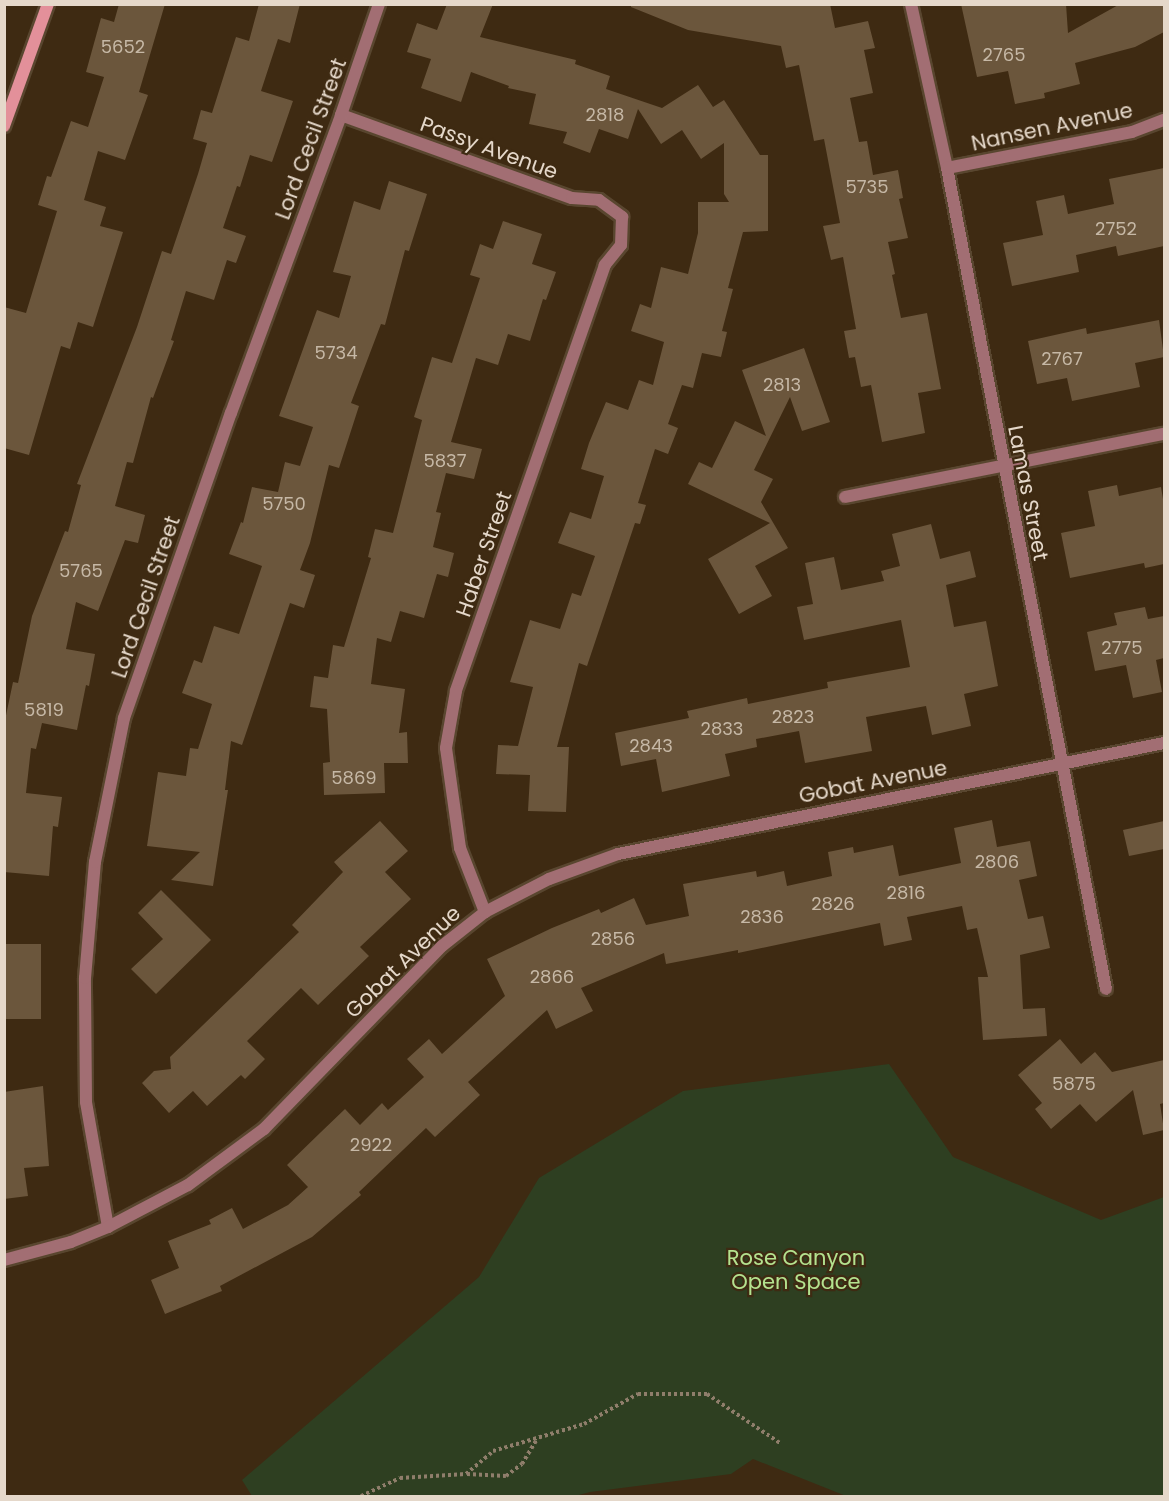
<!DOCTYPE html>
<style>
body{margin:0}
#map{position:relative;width:1169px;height:1501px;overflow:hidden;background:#3e2a12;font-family:Poppins,sans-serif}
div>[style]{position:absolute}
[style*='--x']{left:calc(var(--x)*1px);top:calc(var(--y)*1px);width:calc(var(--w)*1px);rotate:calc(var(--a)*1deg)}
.green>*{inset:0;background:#2e3f21}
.building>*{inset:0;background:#6b563c;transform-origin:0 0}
.path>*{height:4px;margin-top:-2px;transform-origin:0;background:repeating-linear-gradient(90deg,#8f7e6b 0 3px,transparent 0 6px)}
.roads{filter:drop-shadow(2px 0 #59462f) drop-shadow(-2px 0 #59462f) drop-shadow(0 2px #59462f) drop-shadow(0 -2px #59462f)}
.street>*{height:12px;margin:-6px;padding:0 6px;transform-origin:6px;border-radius:6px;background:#a26e73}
.secondary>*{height:12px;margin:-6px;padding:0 6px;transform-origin:6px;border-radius:6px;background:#e3909a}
span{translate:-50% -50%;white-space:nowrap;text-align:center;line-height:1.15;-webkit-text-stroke:4.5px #3e2a12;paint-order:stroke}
.number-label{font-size:18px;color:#c6b8a6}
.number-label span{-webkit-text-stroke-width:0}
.street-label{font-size:21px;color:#e5d8ca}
.park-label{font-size:21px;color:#b4e28f}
.frame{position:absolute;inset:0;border:6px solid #e5d8ca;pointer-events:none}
</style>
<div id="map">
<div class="green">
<div style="clip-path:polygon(889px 1064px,953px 1157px,1101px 1220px,1164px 1197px,1164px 1496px,846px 1496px,753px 1459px,731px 1474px,590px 1492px,575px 1496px,252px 1496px,242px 1480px,479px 1277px,539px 1178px,683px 1091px)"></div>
</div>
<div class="building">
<div style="clip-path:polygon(119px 4px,165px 4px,139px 92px,148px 95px,125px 160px,98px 151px,84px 200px,106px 207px,100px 226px,123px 232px,93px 327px,78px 322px,70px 349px,61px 346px,29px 455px,4px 448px,4px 307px,26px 313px,57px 211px,38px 205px,47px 176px,51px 177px,71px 121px,88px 127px,104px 77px,86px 72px,101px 18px,114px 22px)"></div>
<div style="clip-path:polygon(259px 4px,300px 4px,290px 43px,278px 39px,261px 91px,293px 101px,272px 162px,250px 155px,240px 187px,237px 186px,223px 228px,246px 236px,236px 263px,227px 260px,214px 300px,186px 291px,171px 340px,174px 341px,153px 398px,151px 397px,133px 463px,127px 462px,115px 506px,145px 515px,138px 543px,125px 540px,98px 611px,76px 602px,66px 649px,95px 654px,89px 686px,86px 685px,77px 730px,42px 723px,36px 749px,31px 748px,26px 793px,62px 797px,58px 827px,53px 826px,49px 876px,4px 872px,4px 725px,13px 682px,18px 683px,32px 616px,65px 531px,68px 532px,81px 485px,77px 484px,137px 327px,162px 251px,171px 254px,198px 174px,207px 143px,193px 139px,201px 110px,212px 113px,236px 37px,249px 41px)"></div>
<div style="clip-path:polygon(447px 4px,493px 4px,480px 37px,576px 60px,575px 64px,610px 76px,606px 89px,662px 108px,698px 85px,713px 107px,724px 100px,760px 155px,768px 155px,768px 231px,743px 232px,728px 288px,733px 289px,722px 331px,727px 332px,721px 357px,702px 353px,693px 388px,682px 385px,668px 424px,678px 428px,668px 454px,655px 449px,638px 503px,646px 505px,640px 524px,635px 523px,587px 666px,579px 663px,557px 747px,569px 747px,566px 812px,528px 811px,530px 775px,496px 774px,498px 745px,518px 746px,533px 687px,510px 682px,530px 620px,560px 629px,572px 593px,581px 596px,595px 556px,558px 543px,570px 512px,591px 519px,604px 476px,581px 469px,589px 443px,606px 402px,628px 410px,639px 380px,653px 385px,664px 342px,631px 331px,640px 304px,651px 308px,661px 267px,688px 274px,698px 233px,698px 202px,729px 202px,724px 194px,724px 143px,701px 159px,682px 130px,661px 144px,638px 109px,628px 139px,599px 129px,590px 153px,563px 143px,567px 132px,529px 124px,536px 94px,508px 88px,509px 86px,471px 72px,461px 102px,421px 88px,431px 59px,407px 52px,417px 23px,437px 30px)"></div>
<div style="clip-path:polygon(631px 4px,830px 4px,835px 28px,868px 21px,875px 48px,864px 50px,873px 93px,850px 98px,859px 142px,867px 141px,873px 175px,898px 170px,903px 198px,899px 199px,908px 238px,888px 242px,895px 274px,892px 275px,901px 318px,927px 313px,941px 389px,918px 393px,925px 433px,882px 442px,871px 385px,861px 387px,855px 357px,849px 358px,844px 331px,856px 329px,843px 257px,831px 260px,823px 226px,840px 223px,824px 139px,814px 141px,799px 65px,786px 68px,781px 46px,688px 30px,631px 7px)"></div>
<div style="clip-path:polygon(961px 4px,1066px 4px,1068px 33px,1120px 4px,1164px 4px,1164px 32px,1135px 47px,1075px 63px,1080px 84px,1044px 93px,1045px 98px,1015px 104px,1008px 71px,977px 77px)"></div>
<div style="clip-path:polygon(1164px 168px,1164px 246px,1118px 256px,1116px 246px,1076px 255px,1079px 272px,1012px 286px,1003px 243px,1043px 235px,1036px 201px,1064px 195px,1068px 214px,1114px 204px,1109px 179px)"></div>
<div style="clip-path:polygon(389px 181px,427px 194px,409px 251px,405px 250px,385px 325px,381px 324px,351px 403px,359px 406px,339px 468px,329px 465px,310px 543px,300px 570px,315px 575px,304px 608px,290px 603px,242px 745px,231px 741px,225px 790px,228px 790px,213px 886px,171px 880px,200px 852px,147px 846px,158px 772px,186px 776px,190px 748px,198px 749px,212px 704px,182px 693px,194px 660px,202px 663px,214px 626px,239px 634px,262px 566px,229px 554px,241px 522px,243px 523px,252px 487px,278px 492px,285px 462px,300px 466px,313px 427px,279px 416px,317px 310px,339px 318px,351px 276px,333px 272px,354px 201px,380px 210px)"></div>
<div style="clip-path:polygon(503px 221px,542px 234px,532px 264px,556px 272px,546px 300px,543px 299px,530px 341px,508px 334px,498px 365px,476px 358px,451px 442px,482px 449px,474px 479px,446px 473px,436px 512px,441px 513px,433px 547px,454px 553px,448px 577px,437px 574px,424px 618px,400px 611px,391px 642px,377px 638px,371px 684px,405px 689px,399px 733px,407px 732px,408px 763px,384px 763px,385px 793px,324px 795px,323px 763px,330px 762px,327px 709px,310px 707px,314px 676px,328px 678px,333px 645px,344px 647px,371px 558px,368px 557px,375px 529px,393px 533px,422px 420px,414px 417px,432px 357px,452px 363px,480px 278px,470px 275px,480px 244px,493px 249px)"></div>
<div style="clip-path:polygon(1159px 320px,1164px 357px,1135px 363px,1140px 387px,1072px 401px,1067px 378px,1037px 384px,1028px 341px,1086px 328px,1087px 334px)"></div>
<div style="clip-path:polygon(804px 348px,830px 422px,802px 431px,790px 397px,754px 470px,773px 479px,761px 502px,788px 548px,755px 566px,772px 596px,739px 614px,708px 559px,770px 523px,688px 484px,699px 462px,712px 468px,735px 421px,766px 436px,742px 370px)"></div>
<div style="clip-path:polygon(1117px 485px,1119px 496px,1161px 487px,1164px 505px,1164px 564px,1145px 568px,1144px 563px,1070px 578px,1061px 533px,1095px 526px,1088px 491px)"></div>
<div style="clip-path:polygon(931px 524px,940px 559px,970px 551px,976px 577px,946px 585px,954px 627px,986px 621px,998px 686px,964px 694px,971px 726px,932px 735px,926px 706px,866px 717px,872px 751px,805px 763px,799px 731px,756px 739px,757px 747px,725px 754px,730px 776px,662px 792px,656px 759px,621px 766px,615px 733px,689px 718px,687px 711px,747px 698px,748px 704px,828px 688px,827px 682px,910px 667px,901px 620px,804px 640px,797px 607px,813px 604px,805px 563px,834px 557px,841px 590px,884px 581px,881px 571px,900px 566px,892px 534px)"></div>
<div style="clip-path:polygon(1145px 607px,1148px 619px,1164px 616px,1164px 658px,1156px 660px,1162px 692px,1133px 698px,1126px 665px,1095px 671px,1087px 632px,1117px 625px,1114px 613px)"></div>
<div style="clip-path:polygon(992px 820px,997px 847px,1030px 841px,1037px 876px,1019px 880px,1028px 919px,1043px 916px,1050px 948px,1020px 955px,1023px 1009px,1045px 1008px,1047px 1036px,983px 1040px,978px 977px,988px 977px,977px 928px,967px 930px,962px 906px,907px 917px,912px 940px,884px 946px,880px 923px,738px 953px,738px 950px,666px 964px,664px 953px,581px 988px,593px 1011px,556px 1029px,547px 1010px,468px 1082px,480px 1095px,435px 1137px,426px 1128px,359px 1192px,361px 1195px,312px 1237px,220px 1286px,222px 1291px,165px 1314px,151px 1280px,179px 1268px,168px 1241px,211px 1224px,209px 1220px,232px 1208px,243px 1229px,288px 1205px,308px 1187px,287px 1165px,321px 1132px,345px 1109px,360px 1125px,382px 1103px,388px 1110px,424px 1077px,407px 1059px,429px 1039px,442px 1054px,505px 996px,487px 959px,552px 928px,599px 909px,601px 913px,634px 898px,646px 925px,689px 916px,683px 884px,756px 871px,757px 877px,784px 871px,787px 886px,832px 876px,828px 852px,853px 847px,854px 853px,893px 845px,899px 876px,961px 863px,954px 828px)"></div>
<div style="clip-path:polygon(380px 821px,408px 851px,385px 872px,411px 899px,360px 947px,369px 956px,318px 1005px,301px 988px,247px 1041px,265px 1059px,245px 1079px,241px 1075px,207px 1106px,193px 1091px,169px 1113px,142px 1083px,154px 1071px,171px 1069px,170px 1057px,299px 932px,292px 925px,343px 872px,334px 862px)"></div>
<div style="clip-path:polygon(1164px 821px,1164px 849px,1129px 856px,1123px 830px)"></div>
<div style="clip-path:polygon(161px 890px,211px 940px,156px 994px,131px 969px,163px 939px,138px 913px)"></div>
<div style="left:4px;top:944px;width:37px;height:75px"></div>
<div style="clip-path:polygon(1060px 1039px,1081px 1064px,1095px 1052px,1112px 1072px,1164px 1060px,1164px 1103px,1160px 1104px,1164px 1130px,1143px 1135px,1133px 1090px,1096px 1122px,1080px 1104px,1051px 1129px,1035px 1109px,1042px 1103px,1018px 1075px)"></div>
<div style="clip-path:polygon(43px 1086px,49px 1166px,24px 1168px,28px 1196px,4px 1199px,4px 1092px)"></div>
</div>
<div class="path">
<div style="--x:467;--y:1474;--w:39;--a:3"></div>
<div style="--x:506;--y:1476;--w:20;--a:-37"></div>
<div style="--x:522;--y:1464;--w:29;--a:-59"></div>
<div style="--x:361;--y:1496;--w:43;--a:-24.8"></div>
<div style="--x:400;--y:1478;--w:66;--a:-3.5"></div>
<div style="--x:466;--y:1474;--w:35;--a:-40"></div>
<div style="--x:493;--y:1451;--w:95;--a:-16.5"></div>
<div style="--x:584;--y:1424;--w:62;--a:-29.1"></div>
<div style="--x:638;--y:1394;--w:69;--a:0"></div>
<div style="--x:707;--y:1394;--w:88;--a:33.9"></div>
</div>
<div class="roads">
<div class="street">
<div style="--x:911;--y:4;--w:168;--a:77.6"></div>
<div style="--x:947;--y:168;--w:836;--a:79.04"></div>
<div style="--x:341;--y:115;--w:245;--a:19.8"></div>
<div style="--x:572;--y:198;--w:27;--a:4"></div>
<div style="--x:599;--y:200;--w:29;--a:36"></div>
<div style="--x:622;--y:217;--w:28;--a:92"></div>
<div style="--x:621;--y:245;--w:26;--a:129"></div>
<div style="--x:605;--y:265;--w:451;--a:109.3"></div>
<div style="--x:456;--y:691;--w:58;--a:100"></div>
<div style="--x:446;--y:748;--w:101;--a:82"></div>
<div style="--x:460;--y:848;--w:69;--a:68.7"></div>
<div style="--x:947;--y:168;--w:188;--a:-11"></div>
<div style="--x:1132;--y:132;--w:34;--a:-21"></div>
<div style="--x:845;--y:497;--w:325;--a:-11.2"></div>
<div style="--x:108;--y:1227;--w:127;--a:-100"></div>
<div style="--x:86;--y:1102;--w:124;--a:-90.5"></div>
<div style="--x:85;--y:978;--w:116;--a:-85.1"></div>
<div style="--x:95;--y:862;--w:147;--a:-78.6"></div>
<div style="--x:124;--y:718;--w:323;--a:-70.7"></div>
<div style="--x:231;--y:413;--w:318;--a:-69.7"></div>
<div style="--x:341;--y:115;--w:117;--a:-71.1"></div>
<div style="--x:4;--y:1260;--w:69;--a:-15"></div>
<div style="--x:71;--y:1242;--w:40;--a:-22"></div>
<div style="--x:108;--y:1227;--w:90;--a:-27.7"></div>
<div style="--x:188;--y:1185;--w:94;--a:-36.4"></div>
<div style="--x:264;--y:1129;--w:255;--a:-45.8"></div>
<div style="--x:442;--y:946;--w:55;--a:-38.3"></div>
<div style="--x:485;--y:912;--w:72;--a:-27.3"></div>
<div style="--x:549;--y:879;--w:73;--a:-19.9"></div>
<div style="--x:618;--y:854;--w:557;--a:-11.49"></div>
</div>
<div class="secondary">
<div style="--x:4;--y:126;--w:130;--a:-70.2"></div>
</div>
</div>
<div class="number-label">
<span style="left:123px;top:47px">5652</span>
<span style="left:1004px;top:55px">2765</span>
<span style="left:605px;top:115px">2818</span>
<span style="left:867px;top:187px">5735</span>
<span style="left:1116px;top:229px">2752</span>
<span style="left:336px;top:353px">5734</span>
<span style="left:1062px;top:359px">2767</span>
<span style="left:782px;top:385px">2813</span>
<span style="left:445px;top:461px">5837</span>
<span style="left:284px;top:504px">5750</span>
<span style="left:81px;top:571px">5765</span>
<span style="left:1122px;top:648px">2775</span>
<span style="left:44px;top:710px">5819</span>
<span style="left:793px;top:717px">2823</span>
<span style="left:722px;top:729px">2833</span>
<span style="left:651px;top:746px">2843</span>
<span style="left:354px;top:778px">5869</span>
<span style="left:997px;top:862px">2806</span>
<span style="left:906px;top:893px">2816</span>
<span style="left:833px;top:904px">2826</span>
<span style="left:762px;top:917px">2836</span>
<span style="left:613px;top:939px">2856</span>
<span style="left:552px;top:977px">2866</span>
<span style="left:1074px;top:1084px">5875</span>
<span style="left:371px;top:1145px">2922</span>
</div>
<div class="street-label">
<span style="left:1052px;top:127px;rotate:-12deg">Nansen Avenue</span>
<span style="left:311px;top:139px;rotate:-70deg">Lord Cecil Street</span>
<span style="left:489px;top:148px;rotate:20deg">Passy Avenue</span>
<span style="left:1028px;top:493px;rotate:79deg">Lamas Street</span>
<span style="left:484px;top:554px;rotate:-71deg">Haber Street</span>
<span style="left:146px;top:597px;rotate:-71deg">Lord Cecil Street</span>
<span style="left:873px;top:782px;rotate:-11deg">Gobat Avenue</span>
<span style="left:403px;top:962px;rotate:-44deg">Gobat Avenue</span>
</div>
<div class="park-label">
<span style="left:796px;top:1270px">Rose Canyon<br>Open Space</span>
</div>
<div class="frame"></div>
</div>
